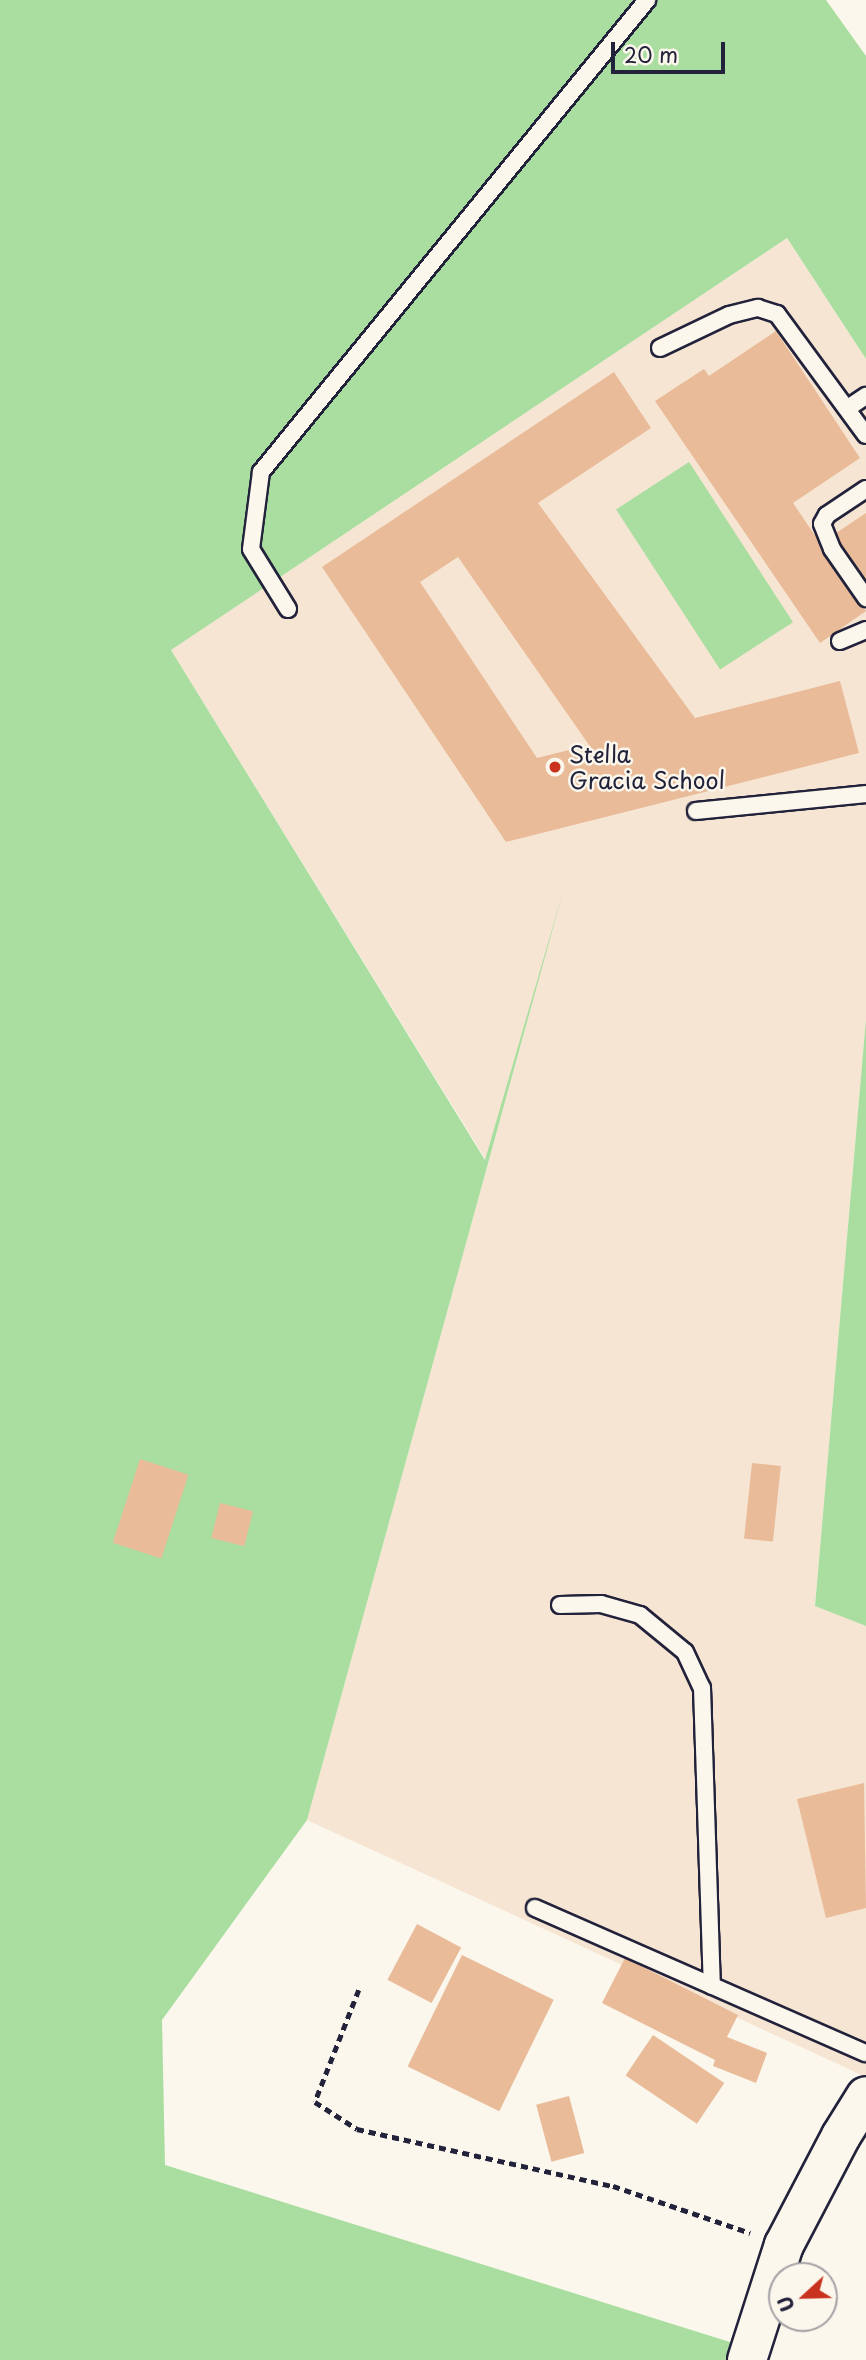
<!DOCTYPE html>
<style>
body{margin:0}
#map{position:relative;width:866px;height:2360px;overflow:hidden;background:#fbf7ec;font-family:"Playpen Sans",sans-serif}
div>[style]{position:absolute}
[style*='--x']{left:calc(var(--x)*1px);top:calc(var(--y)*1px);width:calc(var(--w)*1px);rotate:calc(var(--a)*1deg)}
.built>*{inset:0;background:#f6e5d3}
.green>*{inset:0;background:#aadea0;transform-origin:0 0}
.building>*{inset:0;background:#e9bb99;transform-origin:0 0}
.path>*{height:4.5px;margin-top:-2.25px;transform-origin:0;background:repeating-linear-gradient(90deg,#22223b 0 7px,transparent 0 12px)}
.roads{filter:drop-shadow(2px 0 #22223b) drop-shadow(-2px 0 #22223b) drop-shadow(0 2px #22223b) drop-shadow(0 -2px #22223b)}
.lane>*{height:16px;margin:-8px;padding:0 8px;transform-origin:8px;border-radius:8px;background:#fbf7ec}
.secondary>*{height:38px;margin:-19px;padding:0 19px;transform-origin:19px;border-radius:19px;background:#fbf7ec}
.dots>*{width:19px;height:19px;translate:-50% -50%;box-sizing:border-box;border:4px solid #fbf7ec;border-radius:50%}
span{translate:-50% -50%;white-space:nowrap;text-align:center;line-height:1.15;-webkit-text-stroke:5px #fbf7ec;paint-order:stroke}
.poi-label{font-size:23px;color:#22223b}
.left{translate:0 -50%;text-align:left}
.north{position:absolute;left:768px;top:2262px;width:70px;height:70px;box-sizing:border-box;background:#fbf7ec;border:2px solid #a4a2a5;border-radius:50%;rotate:248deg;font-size:19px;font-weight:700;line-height:28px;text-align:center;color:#22223b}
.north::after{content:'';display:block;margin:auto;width:24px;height:32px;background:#c8321e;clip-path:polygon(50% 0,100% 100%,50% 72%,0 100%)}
.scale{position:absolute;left:611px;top:42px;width:114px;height:32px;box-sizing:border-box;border:4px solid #22223b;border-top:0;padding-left:9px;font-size:21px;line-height:24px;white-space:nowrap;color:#22223b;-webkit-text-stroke:5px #fbf7ec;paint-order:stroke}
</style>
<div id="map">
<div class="built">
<div style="clip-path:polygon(787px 238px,866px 359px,866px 1019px,815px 1605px,866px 1626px,866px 2077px,307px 1820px,536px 990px,486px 1160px,171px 650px)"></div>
</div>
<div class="green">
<div style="clip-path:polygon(0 0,826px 0,866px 56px,866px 359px,787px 238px,171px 650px,485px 1160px,564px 888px,307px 1820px,162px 2020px,165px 2165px,733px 2343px,729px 2360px,0 2360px)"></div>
<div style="left:689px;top:462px;width:191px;height:87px;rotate:57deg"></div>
<div style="clip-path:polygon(866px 1019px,866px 1626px,815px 1606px)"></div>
</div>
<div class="building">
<div style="clip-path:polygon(776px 331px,860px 458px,793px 503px,866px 611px,820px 643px,655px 401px,704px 369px,709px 376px)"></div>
<div style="clip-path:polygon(evenodd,614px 372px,651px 428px,538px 503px,695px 718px,840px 681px,859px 753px,506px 842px,322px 567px,614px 372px,458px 557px,589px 745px,537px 758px,420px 582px,458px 557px)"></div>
<div style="clip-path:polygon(866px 513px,866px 590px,830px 537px)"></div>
<div style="left:140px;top:1459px;width:51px;height:88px;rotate:18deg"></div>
<div style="left:752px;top:1463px;width:29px;height:76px;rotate:6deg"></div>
<div style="left:220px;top:1503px;width:34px;height:36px;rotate:14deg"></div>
<div style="clip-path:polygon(864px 1783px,866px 1908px,826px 1918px,797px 1799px)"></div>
<div style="left:417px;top:1924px;width:50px;height:63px;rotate:28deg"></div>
<div style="left:462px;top:1955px;width:102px;height:124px;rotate:26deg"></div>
<div style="clip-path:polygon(625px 1958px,738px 2015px,727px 2037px,767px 2053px,756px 2083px,713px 2066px,715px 2060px,602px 2003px)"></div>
<div style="left:653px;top:2035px;width:86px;height:49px;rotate:34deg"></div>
<div style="left:569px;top:2096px;width:59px;height:34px;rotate:75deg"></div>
</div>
<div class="path">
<div style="--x:359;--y:1990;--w:120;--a:111.4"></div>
<div style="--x:315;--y:2102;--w:50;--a:32.7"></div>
<div style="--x:357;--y:2129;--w:262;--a:12.6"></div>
<div style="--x:613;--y:2186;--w:145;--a:18.9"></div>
</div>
<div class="roads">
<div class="lane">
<div style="--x:660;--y:348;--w:76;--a:-25.6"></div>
<div style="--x:729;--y:315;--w:30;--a:-14"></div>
<div style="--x:758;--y:308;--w:20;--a:18"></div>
<div style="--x:777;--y:314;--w:150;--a:53.7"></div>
<div style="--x:848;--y:408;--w:22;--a:-34"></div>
<div style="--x:866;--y:489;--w:47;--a:146.3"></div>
<div style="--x:827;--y:515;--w:10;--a:119"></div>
<div style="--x:822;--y:524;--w:27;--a:68"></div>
<div style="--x:832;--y:549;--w:60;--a:55.2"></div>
<div style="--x:288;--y:609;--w:70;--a:-121.7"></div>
<div style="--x:251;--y:549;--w:78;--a:-82.6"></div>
<div style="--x:261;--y:472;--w:610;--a:-50.72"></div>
<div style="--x:840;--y:641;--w:28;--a:-23"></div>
<div style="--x:696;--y:811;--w:171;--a:-5.7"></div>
<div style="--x:560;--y:1605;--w:41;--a:-1.4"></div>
<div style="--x:601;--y:1604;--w:41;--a:15.8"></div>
<div style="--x:640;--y:1615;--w:58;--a:39.4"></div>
<div style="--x:685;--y:1652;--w:40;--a:65"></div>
<div style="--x:702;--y:1688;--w:298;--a:88.1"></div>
<div style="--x:535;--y:1908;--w:361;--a:23.7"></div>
</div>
<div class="secondary">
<div style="--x:747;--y:2360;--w:121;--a:-72.2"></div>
<div style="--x:784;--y:2245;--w:123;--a:-62.4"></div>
<div style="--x:841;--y:2136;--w:47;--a:-58"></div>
</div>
</div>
<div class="dots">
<div style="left:555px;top:767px;background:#c8321e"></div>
</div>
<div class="poi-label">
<span class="left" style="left:569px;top:767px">Stella<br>Gracia School</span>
</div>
<div class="north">U</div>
<div class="scale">20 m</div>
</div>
